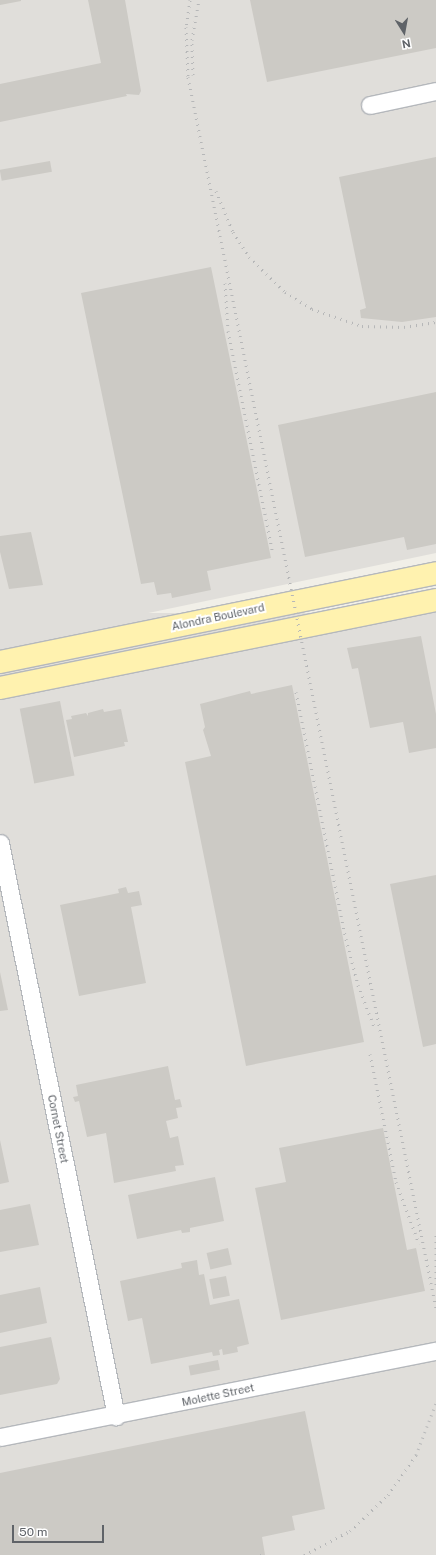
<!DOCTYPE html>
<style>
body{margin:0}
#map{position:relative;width:436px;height:1555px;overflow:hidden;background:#f1efe8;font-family:"Public Sans",sans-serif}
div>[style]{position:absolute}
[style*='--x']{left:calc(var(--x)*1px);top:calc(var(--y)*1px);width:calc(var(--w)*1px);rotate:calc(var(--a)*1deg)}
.industrial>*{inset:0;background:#e0deda;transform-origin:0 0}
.building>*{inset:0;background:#cccac5;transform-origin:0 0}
.roads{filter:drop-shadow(1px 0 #b5b8bc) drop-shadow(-1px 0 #b5b8bc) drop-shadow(0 1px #b5b8bc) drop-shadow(0 -1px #b5b8bc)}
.minor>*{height:17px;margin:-8.5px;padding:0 8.5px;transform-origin:8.5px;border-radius:8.5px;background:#fff}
.major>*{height:22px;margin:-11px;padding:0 11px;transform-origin:11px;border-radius:11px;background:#fff2af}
.rail>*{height:3px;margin-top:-1.5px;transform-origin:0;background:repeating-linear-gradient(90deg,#b6b7b8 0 1px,transparent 0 6px)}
span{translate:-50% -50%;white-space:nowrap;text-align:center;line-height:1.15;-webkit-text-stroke:4px #fff;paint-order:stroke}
.street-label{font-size:11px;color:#5f6368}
.north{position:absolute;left:384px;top:12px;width:40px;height:40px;-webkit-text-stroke:3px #fff;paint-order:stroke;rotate:169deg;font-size:11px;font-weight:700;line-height:16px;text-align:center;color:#5f6368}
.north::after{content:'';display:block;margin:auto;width:14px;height:18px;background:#5f6368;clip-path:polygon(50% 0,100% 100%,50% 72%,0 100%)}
.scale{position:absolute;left:12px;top:1525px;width:92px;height:18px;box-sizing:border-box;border:2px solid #5f6368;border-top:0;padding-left:5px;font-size:12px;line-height:14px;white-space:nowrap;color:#5f6368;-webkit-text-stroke:3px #fff;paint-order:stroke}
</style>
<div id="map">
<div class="industrial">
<div style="clip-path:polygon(0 0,436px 0,436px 553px,0 644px)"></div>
<div style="left:436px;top:613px;width:942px;height:445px;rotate:90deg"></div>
</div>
<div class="building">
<div style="clip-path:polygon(0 0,21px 0,21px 1px,0 5px)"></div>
<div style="clip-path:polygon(88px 0,125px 0,141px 91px,139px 95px,126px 94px,127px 96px,0 122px,0 84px,101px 63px)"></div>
<div style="clip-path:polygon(250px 0,436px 0,436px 48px,267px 82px)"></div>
<div style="clip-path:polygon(436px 157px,436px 317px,402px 322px,361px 318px,360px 310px,366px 308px,339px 177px)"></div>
<div style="left:50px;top:161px;width:11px;height:51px;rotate:80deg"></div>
<div style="clip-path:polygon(211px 267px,271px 558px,207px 571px,211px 590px,172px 598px,171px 593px,157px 595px,154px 582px,141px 584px,81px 293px)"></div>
<div style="clip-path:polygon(436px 392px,436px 544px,407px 550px,404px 537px,305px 557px,278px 425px)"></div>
<div style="clip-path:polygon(31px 532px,43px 585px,9px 589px,0 552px,0 536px)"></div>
<div style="clip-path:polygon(421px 636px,436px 714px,436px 748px,409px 753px,403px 722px,370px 728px,358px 668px,352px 669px,347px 648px)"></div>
<div style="clip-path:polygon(292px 685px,364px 1042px,246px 1066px,185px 762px,211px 756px,203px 730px,205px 727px,200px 704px,250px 691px,251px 694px)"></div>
<div style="left:60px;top:701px;width:76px;height:41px;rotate:79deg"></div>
<div style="clip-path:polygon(103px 709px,104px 712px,121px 709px,128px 742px,124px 742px,125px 746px,74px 757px,66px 720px,72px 719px,71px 716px,86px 713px,88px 716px,88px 713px)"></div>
<div style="clip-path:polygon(436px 875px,436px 1044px,423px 1047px,390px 884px)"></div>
<div style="clip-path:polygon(126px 887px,128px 893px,139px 891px,142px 905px,131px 907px,146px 983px,79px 996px,60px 905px,119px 893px,118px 889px)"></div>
<div style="clip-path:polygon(0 972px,8px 1010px,0 1011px)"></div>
<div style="clip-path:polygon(168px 1066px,175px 1100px,180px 1099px,182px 1107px,176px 1108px,178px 1118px,166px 1121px,170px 1138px,178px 1136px,184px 1165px,175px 1166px,176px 1171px,114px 1183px,106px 1133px,87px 1137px,79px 1101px,75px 1102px,73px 1097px,78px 1096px,76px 1085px)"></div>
<div style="clip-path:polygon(383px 1128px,407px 1250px,416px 1248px,425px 1291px,281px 1320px,255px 1188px,286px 1182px,279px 1148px)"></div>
<div style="clip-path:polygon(0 1140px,9px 1182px,0 1184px)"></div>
<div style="clip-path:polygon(215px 1177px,224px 1221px,190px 1228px,190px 1232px,182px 1233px,181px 1230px,137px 1239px,128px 1195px)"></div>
<div style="clip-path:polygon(30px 1204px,39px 1245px,0 1252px,0 1210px)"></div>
<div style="left:228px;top:1248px;width:17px;height:22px;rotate:77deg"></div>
<div style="clip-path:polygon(197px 1260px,199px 1275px,204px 1274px,210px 1305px,239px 1299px,249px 1344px,237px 1347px,238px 1352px,223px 1355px,222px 1349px,219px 1350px,220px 1355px,213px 1356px,212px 1352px,151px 1364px,142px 1318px,128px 1321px,120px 1281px,182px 1268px,181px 1263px)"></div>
<div style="left:226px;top:1276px;width:20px;height:17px;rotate:79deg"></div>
<div style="clip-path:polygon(40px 1287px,47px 1323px,0 1333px,0 1295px)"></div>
<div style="clip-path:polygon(51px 1337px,60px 1379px,57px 1384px,0 1395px,0 1347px)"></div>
<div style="left:218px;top:1360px;width:10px;height:30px;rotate:79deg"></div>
<div style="clip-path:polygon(305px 1411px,325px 1509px,292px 1516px,295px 1530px,262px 1537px,265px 1555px,0 1555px,0 1473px)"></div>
</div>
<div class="roads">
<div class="minor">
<div style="--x:370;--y:105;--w:67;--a:-12"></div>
<div style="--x:0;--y:843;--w:585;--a:78.56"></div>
<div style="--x:0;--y:1437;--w:444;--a:-11.2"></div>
</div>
<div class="major">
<div style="--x:0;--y:662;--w:445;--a:-11.5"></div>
<div style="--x:0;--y:688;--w:445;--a:-11.4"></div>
</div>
</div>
<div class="rail">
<div style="--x:190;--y:0;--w:27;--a:98"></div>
<div style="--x:186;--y:27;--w:50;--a:87.7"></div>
<div style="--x:188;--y:77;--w:1256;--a:78.61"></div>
<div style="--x:193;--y:75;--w:35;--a:-92"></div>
<div style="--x:192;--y:40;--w:41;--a:-80.1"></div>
<div style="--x:216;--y:191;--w:44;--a:67.5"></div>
<div style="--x:233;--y:232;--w:30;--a:57"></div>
<div style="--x:249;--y:257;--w:50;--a:44.2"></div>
<div style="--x:285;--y:292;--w:32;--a:32"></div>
<div style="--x:312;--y:309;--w:53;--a:18.8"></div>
<div style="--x:362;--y:326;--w:42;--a:1.4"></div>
<div style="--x:404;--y:327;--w:32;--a:-9"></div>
<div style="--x:225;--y:283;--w:48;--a:86.4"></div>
<div style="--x:228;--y:331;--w:223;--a:78.6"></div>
<div style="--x:296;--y:692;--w:252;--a:78.6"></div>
<div style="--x:346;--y:939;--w:48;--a:75.4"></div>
<div style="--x:358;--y:985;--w:47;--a:68.9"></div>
<div style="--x:370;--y:1054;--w:131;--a:78.5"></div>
<div style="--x:396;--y:1182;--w:66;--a:69.6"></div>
<div style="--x:436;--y:1285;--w:52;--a:-90"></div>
<div style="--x:260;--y:1555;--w:1;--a:0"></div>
<div style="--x:304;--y:1555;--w:52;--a:-27.6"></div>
<div style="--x:350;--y:1531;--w:52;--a:-43.5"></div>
<div style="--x:388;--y:1495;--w:49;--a:-55"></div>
<div style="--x:416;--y:1455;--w:56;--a:-69"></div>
</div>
<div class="street-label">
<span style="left:218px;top:617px;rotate:-12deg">Alondra Boulevard</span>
<span style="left:58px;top:1129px;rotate:79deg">Cornet Street</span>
<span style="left:218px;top:1395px;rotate:-12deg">Molette Street</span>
</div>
<div class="north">N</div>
<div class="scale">50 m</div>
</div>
